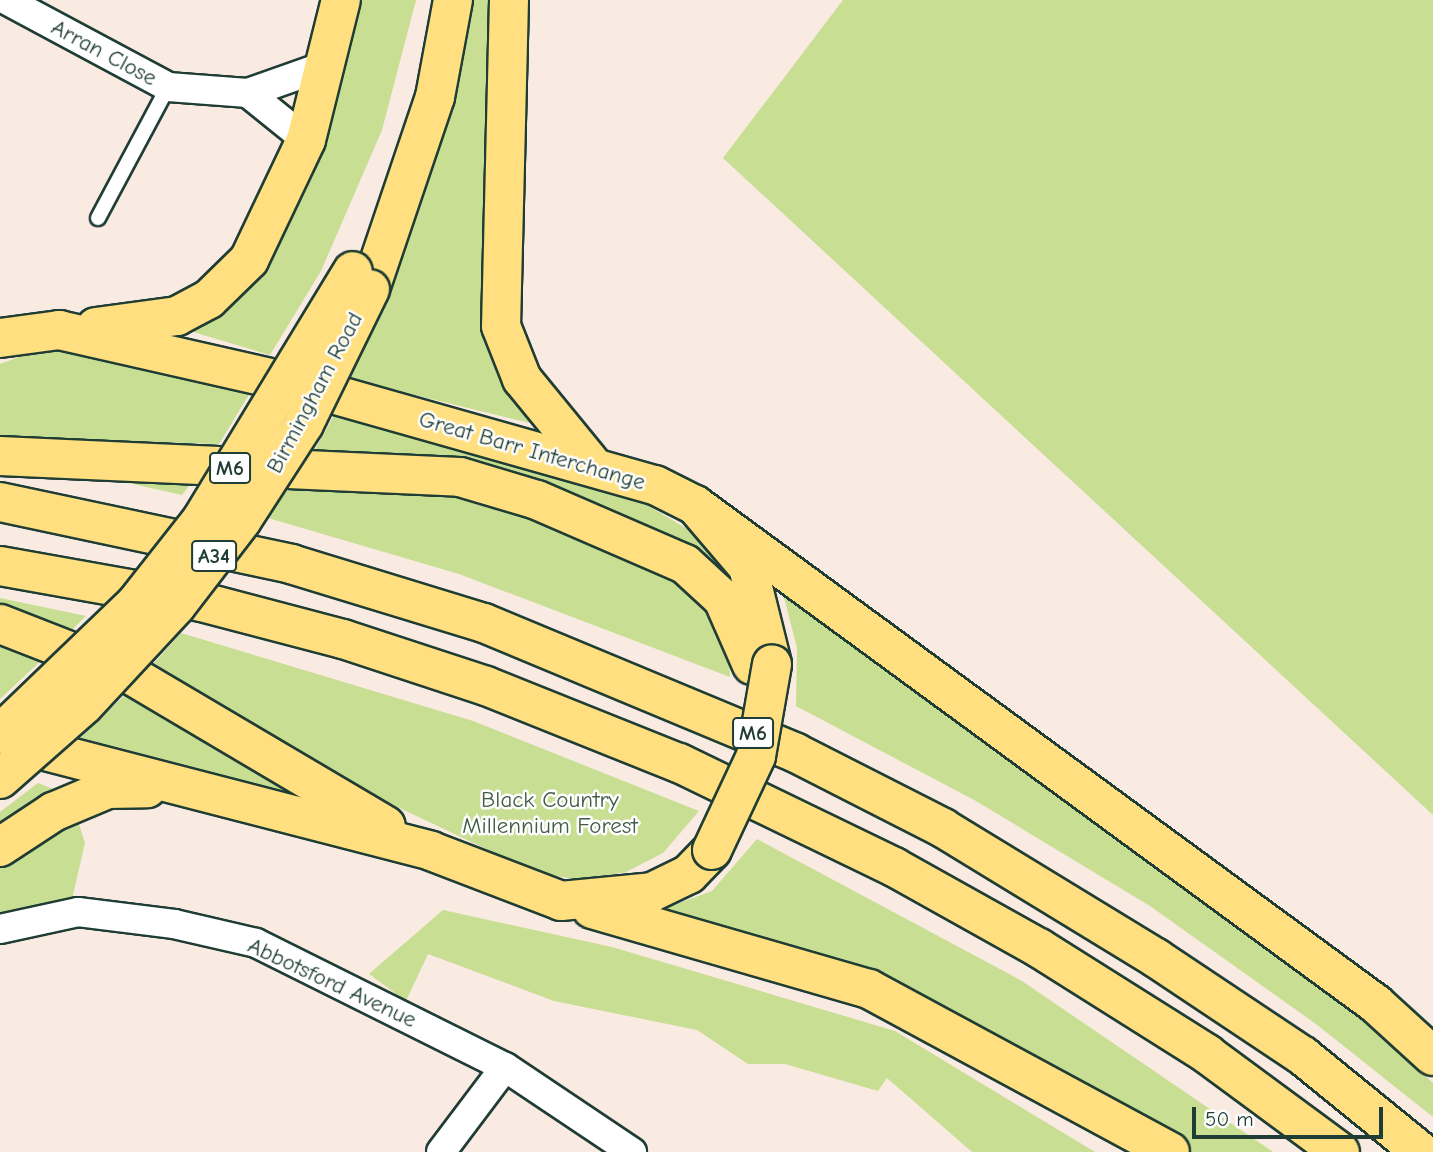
<!DOCTYPE html>
<style>
body{margin:0}
#map{position:relative;width:1433px;height:1152px;overflow:hidden;background:#f9eae2;font-family:"Comic Neue",sans-serif}
div>[style]{position:absolute}
[style*='--x']{left:calc(var(--x)*1px);top:calc(var(--y)*1px);width:calc(var(--w)*1px);rotate:calc(var(--a)*1deg)}
.green>*{inset:0;background:#c8de93}
.roads{filter:drop-shadow(2px 0 #1f3d34) drop-shadow(-2px 0 #1f3d34) drop-shadow(0 2px #1f3d34) drop-shadow(0 -2px #1f3d34)}
.lane>*{height:14px;margin:-7px;padding:0 7px;transform-origin:7px;border-radius:7px;background:#fff}
.street>*{height:28px;margin:-14px;padding:0 14px;transform-origin:14px;border-radius:14px;background:#fff}
.highway>*{height:38px;margin:-19px;padding:0 19px;transform-origin:19px;border-radius:19px;background:#ffdf80}
.bridges{filter:drop-shadow(2px 0 #1f3d34) drop-shadow(-2px 0 #1f3d34) drop-shadow(0 2px #1f3d34) drop-shadow(0 -2px #1f3d34)}
.highway-bridge>*{height:38px;margin:-19px;padding:0 19px;transform-origin:19px;border-radius:19px;background:#ffdf80}
span{translate:-50% -50%;white-space:nowrap;text-align:center;line-height:1.15;-webkit-text-stroke:5px #fff;paint-order:stroke}
.shield-label span{padding:2px 5px;background:#fff;border:2px solid;border-radius:5px;-webkit-text-stroke-width:0}
.shield-label{font-size:21px;color:#1f3d34;font-weight:700}
.street-label{font-size:23px;color:#1f3d34}
.park-label{font-size:23px;color:#415d47}
.scale{position:absolute;left:1192px;top:1107px;width:191px;height:32px;box-sizing:border-box;border:4px solid #1f3d34;border-top:0;padding-left:9px;font-size:21px;line-height:24px;white-space:nowrap;color:#1f3d34;-webkit-text-stroke:5px #fff;paint-order:stroke}
</style>
<div id="map">
<div class="green">
<div style="clip-path:polygon(354px 0,416px 0,382px 130px,321px 271px,270px 355px,173px 326px,278px 243px,289px 223px)"></div>
<div style="clip-path:polygon(461px 0,500px 0,485px 312px,542px 426px,350px 379px,413px 225px)"></div>
<div style="clip-path:polygon(843px 0,1433px 0,1433px 815px,723px 158px)"></div>
<div style="clip-path:polygon(58px 343px,256px 383px,219px 444px,0 437px,0 364px)"></div>
<div style="clip-path:polygon(337px 410px,615px 486px,694px 533px,751px 603px,454px 462px,314px 451px)"></div>
<div style="clip-path:polygon(66px 469px,198px 474px,182px 495px)"></div>
<div style="clip-path:polygon(294px 477px,411px 488px,519px 510px,695px 585px,729px 655px,730px 677px,459px 574px,268px 518px)"></div>
<div style="clip-path:polygon(780px 582px,1341px 1000px,1433px 1083px,1433px 1117px,1316px 1024px,1150px 906px,976px 801px,796px 706px,797px 648px)"></div>
<div style="clip-path:polygon(0 598px,86px 616px,70px 632px,0 609px)"></div>
<div style="clip-path:polygon(181px 633px,473px 721px,699px 811px,663px 853px,626px 872px,581px 880px,537px 873px,349px 784px,149px 669px)"></div>
<div style="clip-path:polygon(0 638px,47px 655px,0 699px)"></div>
<div style="clip-path:polygon(135px 685px,392px 835px,74px 744px)"></div>
<div style="clip-path:polygon(38px 783px,58px 791px,0 839px,0 812px)"></div>
<div style="clip-path:polygon(75px 812px,85px 843px,72px 899px,0 919px,0 864px)"></div>
<div style="clip-path:polygon(757px 839px,1022px 981px,1273px 1152px,1186px 1152px,655px 912px,712px 891px)"></div>
<div style="clip-path:polygon(443px 910px,612px 947px,895px 1031px,1095px 1152px,972px 1152px,887px 1078px,878px 1091px,785px 1064px,748px 1064px,697px 1030px,554px 1001px,428px 954px,406px 1001px,369px 974px)"></div>
</div>
<div class="roads">
<div class="lane">
<div style="--x:98;--y:218;--w:149;--a:-61.9"></div>
</div>
<div class="street">
<div style="--x:6;--y:0;--w:184;--a:28.2"></div>
<div style="--x:168;--y:87;--w:80;--a:4.3"></div>
<div style="--x:248;--y:93;--w:84;--a:-19.5"></div>
<div style="--x:248;--y:93;--w:75;--a:39"></div>
<div style="--x:0;--y:929;--w:80;--a:-12.3"></div>
<div style="--x:78;--y:912;--w:97;--a:7.1"></div>
<div style="--x:174;--y:924;--w:84;--a:13"></div>
<div style="--x:256;--y:943;--w:278;--a:26.5"></div>
<div style="--x:505;--y:1067;--w:153;--a:33.8"></div>
<div style="--x:441;--y:1152;--w:106;--a:-53"></div>
</div>
<div class="highway">
<div style="--x:509;--y:0;--w:326;--a:91.4"></div>
<div style="--x:501;--y:326;--w:57;--a:68.4"></div>
<div style="--x:522;--y:379;--w:107;--a:50.7"></div>
<div style="--x:370;--y:289;--w:203;--a:-71.3"></div>
<div style="--x:435;--y:97;--w:99;--a:-79.5"></div>
<div style="--x:96;--y:327;--w:82;--a:-7.7"></div>
<div style="--x:177;--y:316;--w:36;--a:-28"></div>
<div style="--x:209;--y:299;--w:56;--a:-44.3"></div>
<div style="--x:249;--y:260;--w:133;--a:-64.6"></div>
<div style="--x:306;--y:140;--w:144;--a:-76"></div>
<div style="--x:0;--y:338;--w:60;--a:-7.7"></div>
<div style="--x:59;--y:330;--w:244;--a:12.8"></div>
<div style="--x:297;--y:384;--w:372;--a:15.8"></div>
<div style="--x:655;--y:485;--w:45;--a:26.6"></div>
<div style="--x:695;--y:505;--w:82;--a:49.5"></div>
<div style="--x:748;--y:567;--w:100;--a:76.1"></div>
<div style="--x:0;--y:456;--w:460;--a:2.6"></div>
<div style="--x:460;--y:477;--w:80;--a:16.6"></div>
<div style="--x:537;--y:500;--w:161;--a:23.4"></div>
<div style="--x:685;--y:564;--w:52;--a:42.6"></div>
<div style="--x:723;--y:599;--w:72;--a:66.3"></div>
<div style="--x:0;--y:502;--w:298;--a:12"></div>
<div style="--x:291;--y:564;--w:202;--a:17"></div>
<div style="--x:484;--y:623;--w:338;--a:22.6"></div>
<div style="--x:796;--y:753;--w:165;--a:27"></div>
<div style="--x:943;--y:828;--w:250;--a:31.4"></div>
<div style="--x:1156;--y:958;--w:177;--a:33.7"></div>
<div style="--x:1303;--y:1056;--w:152;--a:39.1"></div>
<div style="--x:695;--y:505;--w:844;--a:36.23"></div>
<div style="--x:1376;--y:1004;--w:77;--a:42.4"></div>
<div style="--x:0;--y:566;--w:205;--a:10.1"></div>
<div style="--x:202;--y:602;--w:146;--a:14.7"></div>
<div style="--x:343;--y:639;--w:151;--a:18.2"></div>
<div style="--x:486;--y:686;--w:208;--a:21.8"></div>
<div style="--x:679;--y:763;--w:239;--a:25.8"></div>
<div style="--x:894;--y:867;--w:166;--a:29.2"></div>
<div style="--x:1039;--y:948;--w:199;--a:32.2"></div>
<div style="--x:1207;--y:1054;--w:165;--a:36.4"></div>
<div style="--x:0;--y:624;--w:141;--a:21.3"></div>
<div style="--x:131;--y:675;--w:296;--a:30.6"></div>
<div style="--x:7;--y:741;--w:438;--a:14.5"></div>
<div style="--x:431;--y:851;--w:139;--a:21"></div>
<div style="--x:561;--y:901;--w:91;--a:-5.6"></div>
<div style="--x:652;--y:892;--w:41;--a:-25.9"></div>
<div style="--x:689;--y:874;--w:33;--a:-46"></div>
<div style="--x:0;--y:847;--w:64;--a:-33.4"></div>
<div style="--x:53;--y:812;--w:60;--a:-22.7"></div>
<div style="--x:108;--y:789;--w:39;--a:-1"></div>
<div style="--x:592;--y:909;--w:288;--a:16.1"></div>
<div style="--x:869;--y:989;--w:342;--a:28.4"></div>
</div>
</div>
<div class="bridges">
<div class="highway-bridge">
<div style="--x:0;--y:734;--w:189;--a:-43.9"></div>
<div style="--x:136;--y:603;--w:107;--a:-51.8"></div>
<div style="--x:202;--y:519;--w:290;--a:-58.7"></div>
<div style="--x:0;--y:779;--w:112;--a:-41.4"></div>
<div style="--x:84;--y:705;--w:135;--a:-47.1"></div>
<div style="--x:176;--y:606;--w:108;--a:-52.5"></div>
<div style="--x:242;--y:520;--w:114;--a:-57.1"></div>
<div style="--x:304;--y:424;--w:150;--a:-63.9"></div>
<div style="--x:712;--y:850;--w:104;--a:-64.9"></div>
<div style="--x:756;--y:756;--w:93;--a:-80.1"></div>
</div>
</div>
<div class="shield-label">
<span style="left:230px;top:468px">M6</span>
<span style="left:214px;top:556px">A34</span>
<span style="left:753px;top:733px">M6</span>
</div>
<div class="street-label">
<span style="left:104px;top:53px;rotate:28deg">Arran Close</span>
<span style="left:315px;top:393px;rotate:-62deg">Birmingham Road</span>
<span style="left:532px;top:451px;rotate:16deg">Great Barr Interchange</span>
<span style="left:332px;top:983px;rotate:25deg">Abbotsford Avenue</span>
</div>
<div class="park-label">
<span style="left:550px;top:813px">Black Country<br>Millennium Forest</span>
</div>
<div class="scale">50 m</div>
</div>
